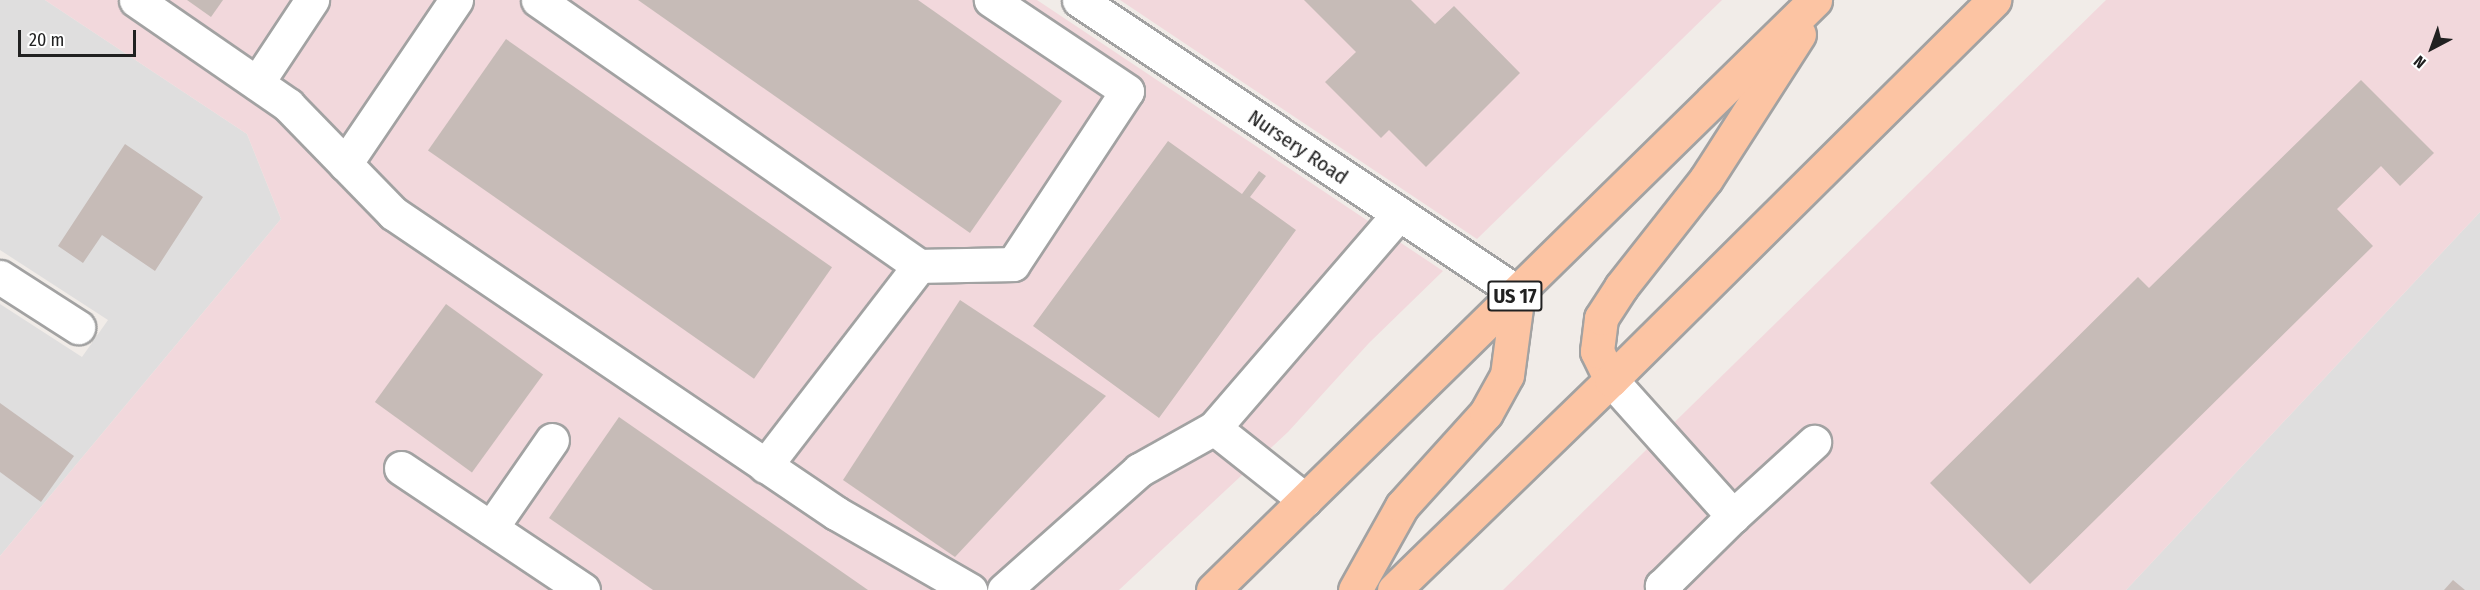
<!DOCTYPE html>
<style>
body{margin:0}
#map{position:relative;width:2480px;height:590px;overflow:hidden;background:#f1ece8;font-family:"Fira Sans Condensed",sans-serif}
div>[style]{position:absolute}
[style*='--x']{left:calc(var(--x)*1px);top:calc(var(--y)*1px);width:calc(var(--w)*1px);rotate:calc(var(--a)*1deg)}
.residential>*{inset:0;background:#dfdede}
.commercial>*{inset:0;background:#f2d8dc}
.building>*{inset:0;background:#c6bbb7;transform-origin:0 0}
.roads{filter:drop-shadow(2px 0 #a2a2a2) drop-shadow(-2px 0 #a2a2a2) drop-shadow(0 2px #a2a2a2) drop-shadow(0 -2px #a2a2a2)}
.minor>*{height:33px;margin:-16.5px;padding:0 16.5px;transform-origin:16.5px;border-radius:16.5px;background:#fff}
.major>*{height:33px;margin:-16.5px;padding:0 16.5px;transform-origin:16.5px;border-radius:16.5px;background:#fcc4a3}
span{translate:-50% -50%;white-space:nowrap;text-align:center;line-height:1.15;-webkit-text-stroke:5px #fff;paint-order:stroke}
.shield-label span{padding:2px 4px;background:#fff;border:2px solid;border-radius:4px;-webkit-text-stroke-width:0}
.shield-label{font-size:20px;color:#212121;font-weight:700}
.street-label{font-size:21px;color:#212121}
.north{position:absolute;left:2402px;top:18px;width:60px;height:60px;-webkit-text-stroke:4px #fff;paint-order:stroke;rotate:221deg;font-size:16px;font-weight:700;line-height:24px;text-align:center;color:#212121}
.north::after{content:'';display:block;margin:auto;width:21px;height:27px;background:#212121;clip-path:polygon(50% 0,100% 100%,50% 72%,0 100%)}
.scale{position:absolute;left:18px;top:30px;width:118px;height:27px;box-sizing:border-box;border:3px solid #212121;border-top:0;padding-left:8px;font-size:18px;line-height:21px;white-space:nowrap;color:#212121;-webkit-text-stroke:4px #fff;paint-order:stroke}
</style>
<div id="map">
<div class="residential">
<div style="clip-path:polygon(0 0,45px 0,247px 134px,281px 219px,0 556px,0 304px,82px 357px,108px 320px,0 250px)"></div>
<div style="clip-path:polygon(2480px 212px,2480px 590px,2126px 590px)"></div>
</div>
<div class="commercial">
<div style="clip-path:polygon(45px 0,1037px 0,1443px 271px,1369px 343px,1288px 432px,1119px 590px,0 590px,0 556px,281px 219px,247px 134px)"></div>
<div style="clip-path:polygon(1120px 0,1722px 0,1477px 239px)"></div>
<div style="clip-path:polygon(2106px 0,2480px 0,2480px 212px,2126px 590px,1503px 590px)"></div>
</div>
<div class="building">
<div style="clip-path:polygon(187px 0,223px 0,211px 17px)"></div>
<div style="clip-path:polygon(638px 0,918px 0,1062px 101px,970px 233px)"></div>
<div style="clip-path:polygon(1304px 0,1411px 0,1435px 24px,1454px 6px,1520px 73px,1426px 167px,1389px 130px,1381px 138px,1325px 82px,1356px 52px)"></div>
<div style="left:506px;top:39px;width:398px;height:136px;rotate:35deg"></div>
<div style="clip-path:polygon(2361px 80px,2434px 153px,2400px 186px,2381px 166px,2337px 209px,2373px 246px,2030px 584px,1930px 483px,2138px 277px,2149px 288px)"></div>
<div style="clip-path:polygon(1168px 141px,1242px 194px,1259px 171px,1266px 176px,1250px 197px,1296px 230px,1159px 418px,1033px 326px)"></div>
<div style="clip-path:polygon(125px 144px,203px 197px,155px 271px,102px 235px,83px 263px,58px 246px)"></div>
<div style="clip-path:polygon(960px 300px,1106px 396px,955px 557px,843px 480px)"></div>
<div style="left:446px;top:304px;width:120px;height:121px;rotate:36deg"></div>
<div style="clip-path:polygon(0 403px,74px 456px,41px 502px,0 472px)"></div>
<div style="clip-path:polygon(619px 417px,868px 590px,653px 590px,549px 518px)"></div>
<div style="clip-path:polygon(2453px 580px,2465px 590px,2444px 590px)"></div>
</div>
<div class="roads">
<div class="minor">
<div style="--x:136;--y:0;--w:185;--a:34.6"></div>
<div style="--x:288;--y:105;--w:151;--a:45.8"></div>
<div style="--x:393;--y:213;--w:535;--a:34.11"></div>
<div style="--x:836;--y:513;--w:155;--a:29.9"></div>
<div style="--x:538;--y:0;--w:465;--a:34.9"></div>
<div style="--x:1079;--y:0;--w:528;--a:33.72"></div>
<div style="--x:257;--y:83;--w:100;--a:-56.5"></div>
<div style="--x:345;--y:164;--w:198;--a:-55.9"></div>
<div style="--x:0;--y:277;--w:93;--a:32.7"></div>
<div style="--x:1611;--y:380;--w:183;--a:48.1"></div>
<div style="--x:1733;--y:516;--w:110;--a:-42.4"></div>
<div style="--x:765;--y:466;--w:252;--a:-52.4"></div>
<div style="--x:919;--y:266;--w:94;--a:-1.2"></div>
<div style="--x:1013;--y:264;--w:207;--a:-56.6"></div>
<div style="--x:1127;--y:91;--w:164;--a:-146.2"></div>
<div style="--x:401;--y:468;--w:219;--a:33.8"></div>
<div style="--x:1305;--y:500;--w:116;--a:-141.6"></div>
<div style="--x:1214;--y:428;--w:283;--a:-49.2"></div>
<div style="--x:491;--y:528;--w:107;--a:-55.3"></div>
<div style="--x:1004;--y:590;--w:181;--a:-41.6"></div>
<div style="--x:1139;--y:470;--w:86;--a:-29.2"></div>
<div style="--x:1666;--y:590;--w:6;--a:-135"></div>
<div style="--x:1662;--y:586;--w:100;--a:-44.6"></div>
</div>
<div class="major">
<div style="--x:1611;--y:380;--w:32;--a:-116"></div>
<div style="--x:1597;--y:351;--w:33;--a:-83"></div>
<div style="--x:1601;--y:318;--w:37;--a:-57"></div>
<div style="--x:1621;--y:287;--w:137;--a:-51.8"></div>
<div style="--x:1706;--y:179;--w:172;--a:-57.3"></div>
<div style="--x:1213;--y:590;--w:843;--a:-44.42"></div>
<div style="--x:1355;--y:590;--w:96;--a:-60.8"></div>
<div style="--x:1402;--y:506;--w:125;--a:-47.9"></div>
<div style="--x:1486;--y:413;--w:43;--a:-61.1"></div>
<div style="--x:1507;--y:375;--w:83;--a:-82.4"></div>
<div style="--x:1394;--y:590;--w:302;--a:-44.1"></div>
<div style="--x:1611;--y:380;--w:540;--a:-44.77"></div>
</div>
</div>
<div class="shield-label">
<span style="left:1515px;top:296px">US 17</span>
</div>
<div class="street-label">
<span style="left:1298px;top:147px;rotate:34deg">Nursery Road</span>
</div>
<div class="north">N</div>
<div class="scale">20 m</div>
</div>
